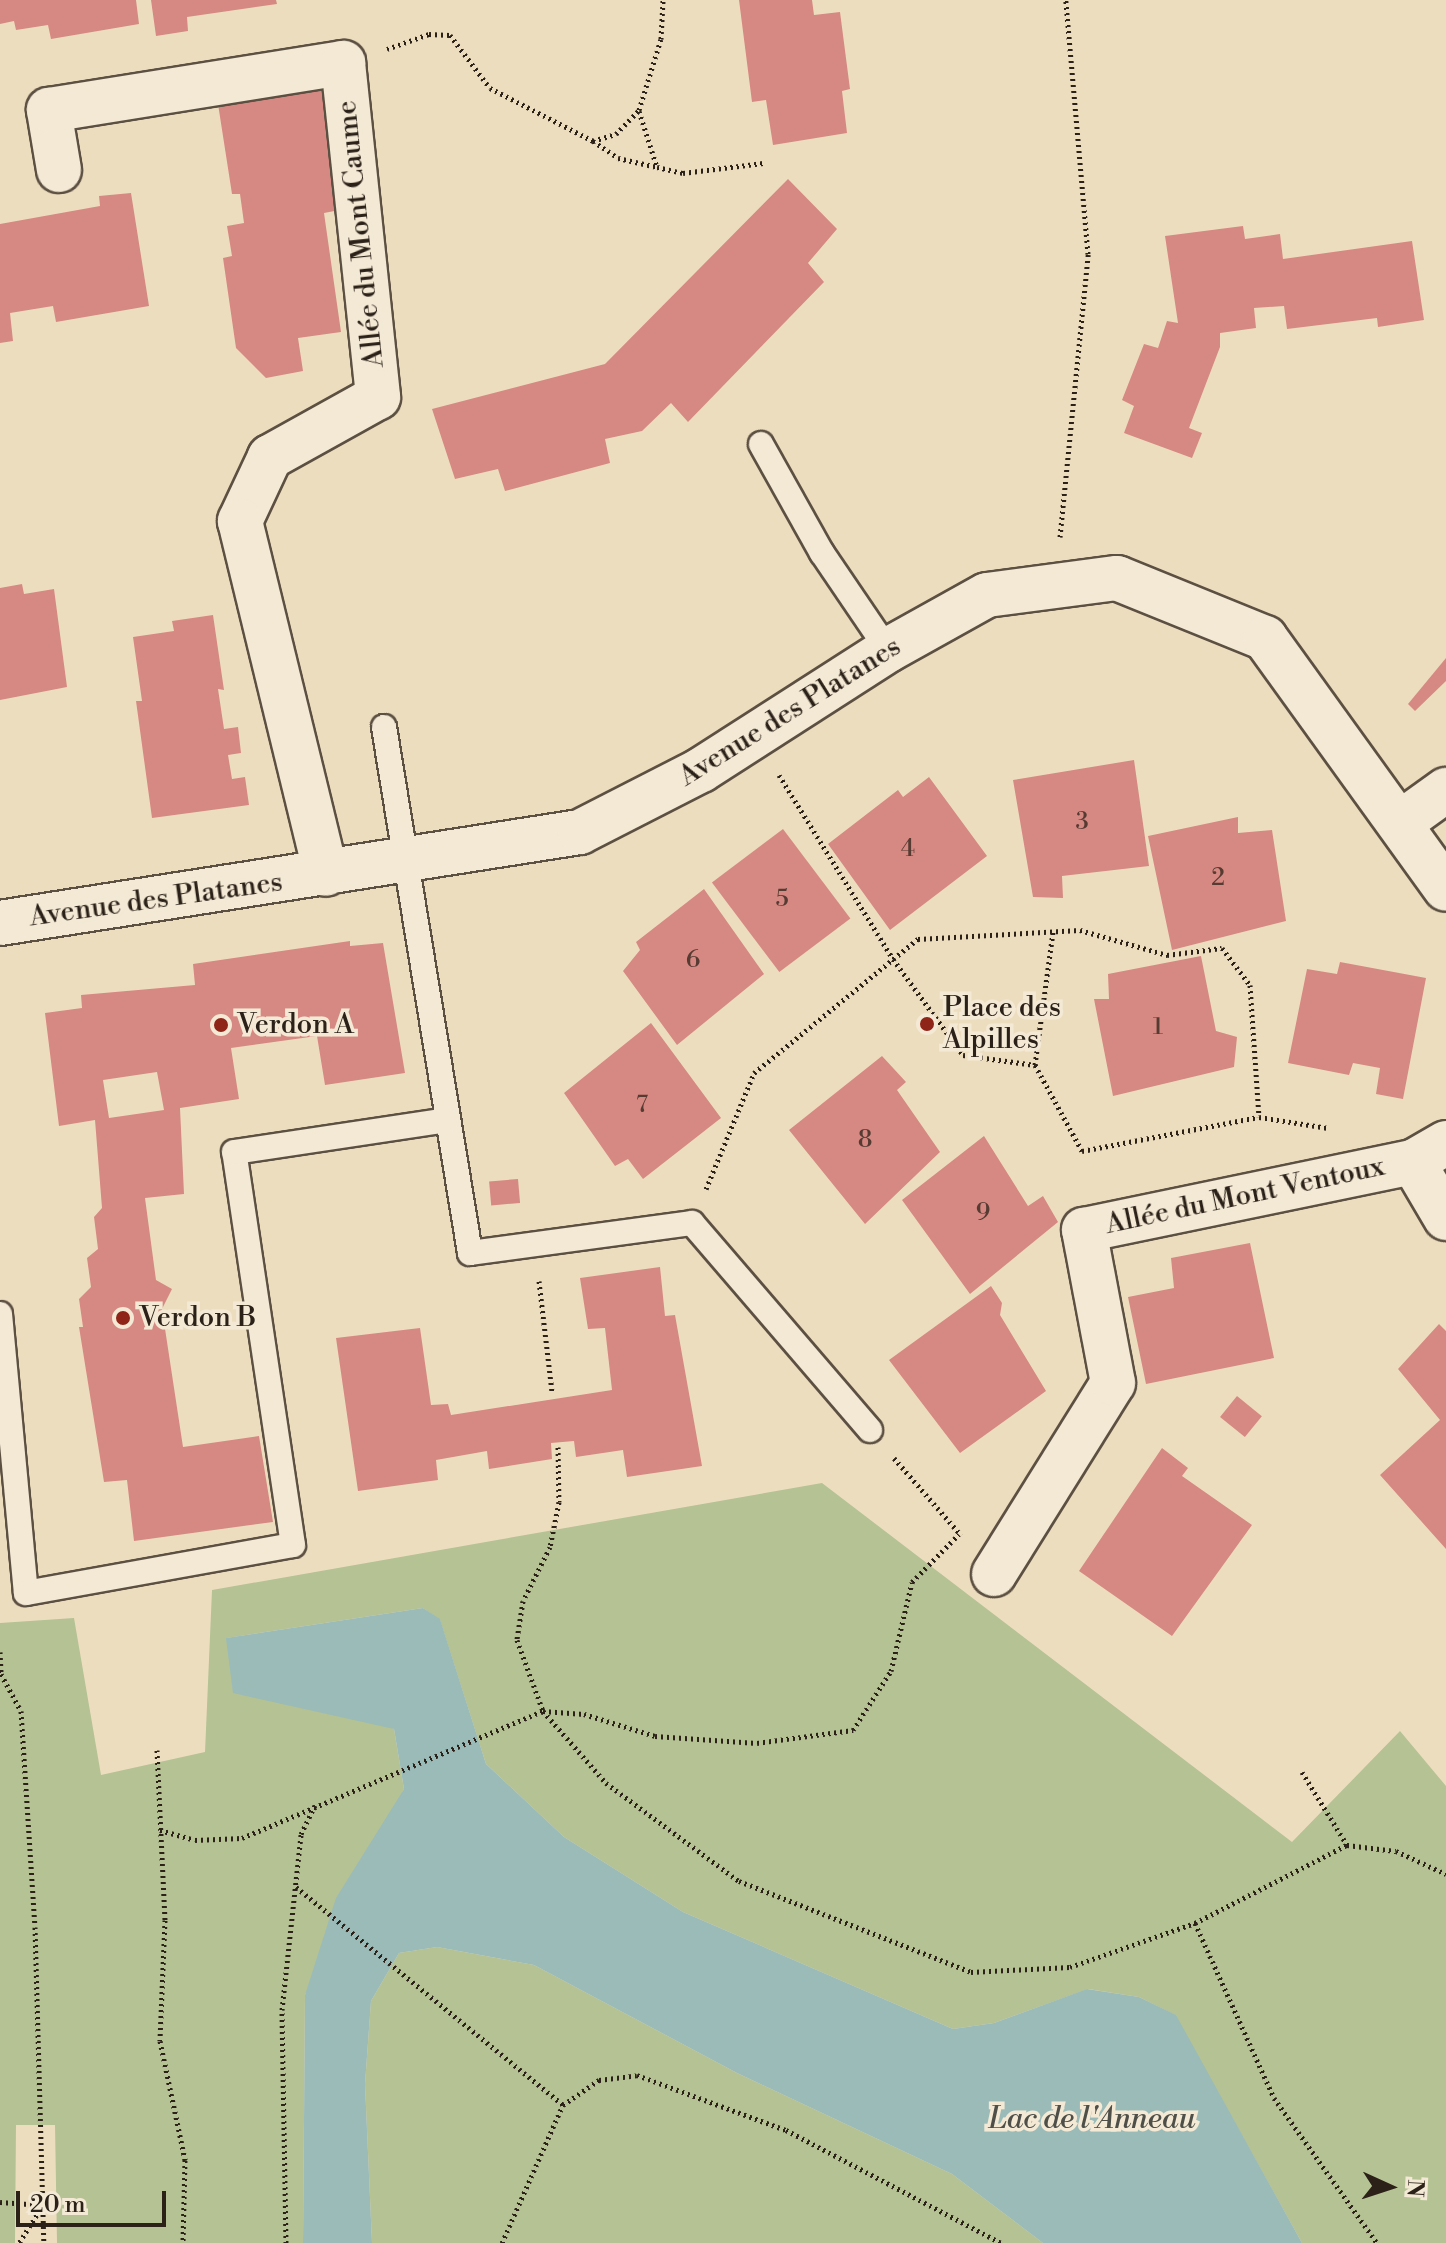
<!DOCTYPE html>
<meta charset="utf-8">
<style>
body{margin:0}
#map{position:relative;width:1446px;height:2243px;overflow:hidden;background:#edddbf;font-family:"Libre Bodoni",serif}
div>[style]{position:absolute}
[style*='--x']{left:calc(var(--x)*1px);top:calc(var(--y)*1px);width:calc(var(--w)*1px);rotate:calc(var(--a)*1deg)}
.green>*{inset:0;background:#b5c294}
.water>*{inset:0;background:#9abbb8}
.building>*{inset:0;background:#d68982;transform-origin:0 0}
.path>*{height:5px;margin-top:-2.5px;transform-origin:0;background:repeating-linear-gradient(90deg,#2c2118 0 2px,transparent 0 6px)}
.roads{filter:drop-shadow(2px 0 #5c5042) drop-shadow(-2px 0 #5c5042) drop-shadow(0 2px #5c5042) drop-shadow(0 -2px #5c5042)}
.service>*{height:24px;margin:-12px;padding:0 12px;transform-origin:12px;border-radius:12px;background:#f3e9d5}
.minor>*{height:44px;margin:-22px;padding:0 22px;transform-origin:22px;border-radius:22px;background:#f3e9d5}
.dots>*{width:22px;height:22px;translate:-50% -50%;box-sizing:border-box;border:4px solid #f3e9d5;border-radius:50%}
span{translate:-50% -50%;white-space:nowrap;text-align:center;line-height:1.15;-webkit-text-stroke:7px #f3e9d5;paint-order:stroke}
.number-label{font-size:24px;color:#563b32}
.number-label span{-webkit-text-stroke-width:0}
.street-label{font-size:28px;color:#2c2118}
.poi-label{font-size:28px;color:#2c2118}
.left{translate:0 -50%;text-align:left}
.water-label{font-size:30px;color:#4d4f48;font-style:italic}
.north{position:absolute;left:1350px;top:2147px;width:80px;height:80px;-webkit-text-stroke:6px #f3e9d5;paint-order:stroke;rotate:93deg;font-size:22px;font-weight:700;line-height:32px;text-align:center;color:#2c2118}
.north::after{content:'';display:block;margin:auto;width:28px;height:36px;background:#2c2118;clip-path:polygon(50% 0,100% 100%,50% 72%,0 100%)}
.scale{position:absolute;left:16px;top:2191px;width:150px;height:36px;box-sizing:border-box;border:4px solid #2c2118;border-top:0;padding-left:10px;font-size:24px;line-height:28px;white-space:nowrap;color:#2c2118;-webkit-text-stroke:6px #f3e9d5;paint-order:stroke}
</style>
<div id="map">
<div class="green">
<div style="clip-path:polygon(822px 1483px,1292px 1842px,1400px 1731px,1446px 1786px,1446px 2243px,1302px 2243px,1175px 2015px,1139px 1997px,1088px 1989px,994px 2023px,953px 2029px,683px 1912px,564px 1837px,486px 1764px,440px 1620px,423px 1608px,227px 1638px,394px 1729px,404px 1789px,305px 1995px,303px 2243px,57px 2243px,55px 2125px,16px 2125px,15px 2243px,0 2243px,0 1623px,74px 1618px,101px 1775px,205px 1752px,212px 1590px)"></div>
<div style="clip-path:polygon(437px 1947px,534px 1965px,737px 2073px,952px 2174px,1043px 2243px,372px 2243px,365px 2084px,371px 2001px,399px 1953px)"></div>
</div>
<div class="water">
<div style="clip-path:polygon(423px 1608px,440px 1619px,486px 1764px,564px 1837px,683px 1912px,953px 2029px,994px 2023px,1087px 1989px,1139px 1997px,1176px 2015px,1302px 2243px,1043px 2243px,952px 2174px,737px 2073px,534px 1965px,437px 1947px,399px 1953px,371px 2001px,365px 2084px,372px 2243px,303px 2243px,305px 1995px,336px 1898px,404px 1789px,394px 1729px,233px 1693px,226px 1638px)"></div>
</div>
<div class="building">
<div style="clip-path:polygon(0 0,136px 0,139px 24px,51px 39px,48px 25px,16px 30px,14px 21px,0 24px)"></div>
<div style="clip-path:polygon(151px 0,276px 0,277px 4px,187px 17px,188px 31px,156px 36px)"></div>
<div style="clip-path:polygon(739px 0,812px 0,814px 15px,840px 12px,850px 89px,842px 91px,847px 133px,773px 145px,766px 100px,752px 102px)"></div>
<div style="clip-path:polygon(327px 88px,345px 209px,324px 213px,341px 332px,298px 338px,303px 371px,266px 378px,236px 348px,223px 258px,232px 256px,227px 226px,244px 223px,240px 194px,232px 194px,218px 104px)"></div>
<div style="clip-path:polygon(788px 179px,837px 229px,808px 263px,824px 282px,688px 422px,671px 403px,642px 431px,605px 439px,610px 463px,505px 491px,498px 469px,455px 479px,432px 409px,605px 364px)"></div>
<div style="clip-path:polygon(131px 193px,149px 306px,56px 322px,53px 306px,10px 313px,13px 341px,0 343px,0 224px,100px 206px,99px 196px)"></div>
<div style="clip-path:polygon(1243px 226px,1245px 239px,1280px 234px,1283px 259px,1412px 241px,1424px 320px,1378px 327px,1377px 318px,1287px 329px,1284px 306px,1254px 308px,1256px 328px,1220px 333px,1220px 347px,1189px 428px,1202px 433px,1192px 458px,1124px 433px,1134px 406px,1122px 400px,1144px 344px,1158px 348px,1167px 321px,1178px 323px,1165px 236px)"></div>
<div style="clip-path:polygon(22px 584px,24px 594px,54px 589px,67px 687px,0 700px,0 588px)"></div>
<div style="clip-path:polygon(213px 615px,224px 690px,218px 689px,224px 729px,238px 727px,241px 753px,228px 755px,232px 779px,245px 777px,249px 805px,152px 818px,136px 701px,142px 701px,133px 637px,174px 631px,172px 621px)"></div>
<div style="clip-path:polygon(1446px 658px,1446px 681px,1415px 711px,1408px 704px)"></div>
<div style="clip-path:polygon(1134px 760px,1149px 866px,1062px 876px,1063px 898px,1033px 897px,1013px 780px)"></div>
<div style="clip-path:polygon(929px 777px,987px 856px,890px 930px,828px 844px,898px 790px,903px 797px)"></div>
<div style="clip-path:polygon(1238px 817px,1238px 833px,1272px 830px,1286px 921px,1172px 950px,1148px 836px)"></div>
<div style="left:783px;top:829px;width:112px;height:89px;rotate:53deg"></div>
<div style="clip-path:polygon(704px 889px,764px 974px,677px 1045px,623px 971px,640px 950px,636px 942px)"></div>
<div style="clip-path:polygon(evenodd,350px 941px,350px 946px,383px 943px,405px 1073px,325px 1085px,317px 1036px,231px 1048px,239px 1099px,180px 1108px,184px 1194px,145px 1198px,156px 1280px,172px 1289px,162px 1309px,183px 1447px,259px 1436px,273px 1522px,134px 1541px,127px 1480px,104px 1482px,79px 1327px,83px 1327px,79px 1299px,91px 1287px,87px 1258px,98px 1249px,94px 1217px,102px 1208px,95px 1120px,59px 1126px,45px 1013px,82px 1008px,81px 995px,195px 985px,193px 964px,350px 941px,157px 1072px,164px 1110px,109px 1118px,103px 1080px,157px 1072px)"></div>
<div style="clip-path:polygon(1201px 956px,1216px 1031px,1237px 1037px,1234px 1067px,1113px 1096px,1094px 999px,1109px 999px,1108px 974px)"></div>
<div style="clip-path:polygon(1340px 962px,1426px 978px,1403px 1099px,1376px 1094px,1380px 1068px,1353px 1063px,1349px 1075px,1288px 1063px,1307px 969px,1337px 974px)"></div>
<div style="clip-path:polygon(651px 1023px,721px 1118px,643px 1179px,628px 1159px,615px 1166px,564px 1093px)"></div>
<div style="clip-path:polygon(882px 1056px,906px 1082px,897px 1090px,940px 1152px,865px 1224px,789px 1130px)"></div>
<div style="clip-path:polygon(984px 1136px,1028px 1206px,1043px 1196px,1058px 1222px,970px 1294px,902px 1200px)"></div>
<div style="left:518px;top:1179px;width:24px;height:29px;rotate:85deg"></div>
<div style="clip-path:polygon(1250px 1243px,1274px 1358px,1146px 1384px,1128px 1297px,1174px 1288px,1171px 1258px)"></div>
<div style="clip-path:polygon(660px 1267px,665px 1316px,675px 1315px,702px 1466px,627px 1477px,623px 1450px,576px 1457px,574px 1441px,551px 1443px,552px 1459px,489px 1469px,487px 1451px,436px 1460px,438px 1480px,358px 1491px,336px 1338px,420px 1328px,431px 1405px,448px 1404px,451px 1415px,612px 1390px,605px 1328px,588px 1329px,580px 1278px)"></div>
<div style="clip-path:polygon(991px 1286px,1002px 1303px,1000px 1315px,1046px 1391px,960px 1453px,889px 1360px)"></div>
<div style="clip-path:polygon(1439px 1324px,1446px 1331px,1446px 1549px,1380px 1475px,1440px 1420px,1398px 1369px)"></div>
<div style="left:1237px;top:1396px;width:32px;height:27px;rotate:39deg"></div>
<div style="clip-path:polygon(1162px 1448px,1188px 1468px,1182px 1476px,1252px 1525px,1172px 1636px,1079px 1571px)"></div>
</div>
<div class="path">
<div style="--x:387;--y:49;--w:45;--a:-19.7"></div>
<div style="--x:429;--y:34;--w:21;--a:3"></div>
<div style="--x:450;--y:35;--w:66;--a:53"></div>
<div style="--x:490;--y:88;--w:116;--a:27.2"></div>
<div style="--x:593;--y:141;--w:24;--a:-17"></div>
<div style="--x:616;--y:134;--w:33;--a:-46"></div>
<div style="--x:639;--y:110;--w:74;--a:-72.8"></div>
<div style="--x:661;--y:39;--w:39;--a:-87"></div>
<div style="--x:639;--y:111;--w:59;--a:72.2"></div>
<div style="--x:657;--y:167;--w:27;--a:13"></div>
<div style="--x:683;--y:173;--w:81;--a:-7.1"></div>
<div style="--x:593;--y:141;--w:30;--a:34"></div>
<div style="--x:618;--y:158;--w:39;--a:13"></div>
<div style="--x:1060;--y:537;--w:284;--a:-84.3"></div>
<div style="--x:1088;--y:254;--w:255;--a:-95"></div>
<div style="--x:779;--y:775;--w:216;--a:58.2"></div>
<div style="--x:893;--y:959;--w:119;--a:53.9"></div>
<div style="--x:963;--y:1055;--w:73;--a:7.9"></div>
<div style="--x:1035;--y:1065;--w:134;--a:-82.3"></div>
<div style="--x:1035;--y:1065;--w:98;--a:61.3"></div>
<div style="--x:1082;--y:1151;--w:180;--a:-10.9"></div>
<div style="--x:706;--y:1189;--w:126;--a:-67.5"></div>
<div style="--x:754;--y:1073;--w:212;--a:-39.3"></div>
<div style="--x:918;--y:939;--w:162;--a:-3.2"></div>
<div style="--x:1080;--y:930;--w:91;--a:16"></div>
<div style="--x:1167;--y:955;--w:55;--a:-7.3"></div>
<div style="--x:1222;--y:948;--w:46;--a:52.9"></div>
<div style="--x:1250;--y:985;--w:132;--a:86.1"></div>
<div style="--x:1259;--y:1117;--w:70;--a:9.1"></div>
<div style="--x:539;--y:1281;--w:111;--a:83.3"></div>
<div style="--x:558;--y:1447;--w:55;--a:89"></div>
<div style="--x:559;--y:1502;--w:46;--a:101.3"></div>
<div style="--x:550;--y:1547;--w:60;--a:116.6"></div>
<div style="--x:523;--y:1601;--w:39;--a:99"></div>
<div style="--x:517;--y:1640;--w:76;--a:69.9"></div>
<div style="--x:543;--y:1711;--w:41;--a:4.2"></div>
<div style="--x:584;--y:1714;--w:74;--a:17.2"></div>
<div style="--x:655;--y:1736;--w:102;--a:3.9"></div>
<div style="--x:757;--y:1743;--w:97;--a:-7.7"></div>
<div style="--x:853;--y:1730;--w:70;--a:-57.2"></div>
<div style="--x:891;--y:1671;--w:91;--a:-76.7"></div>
<div style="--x:912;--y:1582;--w:67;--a:-45.6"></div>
<div style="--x:894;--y:1458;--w:102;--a:49"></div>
<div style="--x:0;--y:1652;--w:22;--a:87"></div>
<div style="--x:1;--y:1674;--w:42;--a:61.6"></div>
<div style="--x:21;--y:1711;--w:216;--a:86.3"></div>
<div style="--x:35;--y:1927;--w:316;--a:88.4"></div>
<div style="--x:157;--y:1750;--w:170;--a:87.3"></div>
<div style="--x:165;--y:1920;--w:121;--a:92.4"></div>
<div style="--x:160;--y:2041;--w:122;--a:78.1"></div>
<div style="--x:185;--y:2160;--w:83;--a:91.4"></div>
<div style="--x:1302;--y:1772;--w:86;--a:58.3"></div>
<div style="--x:1347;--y:1845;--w:49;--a:7"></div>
<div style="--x:1396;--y:1851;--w:55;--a:24.7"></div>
<div style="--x:160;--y:1830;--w:36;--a:16"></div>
<div style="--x:195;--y:1840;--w:47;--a:-2.4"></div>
<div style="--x:242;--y:1838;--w:327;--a:-22.9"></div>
<div style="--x:543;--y:1711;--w:96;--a:48.8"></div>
<div style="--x:606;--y:1783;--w:165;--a:36.4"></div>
<div style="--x:739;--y:1881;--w:249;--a:21.4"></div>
<div style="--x:971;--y:1972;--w:99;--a:-2.9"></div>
<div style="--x:1070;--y:1967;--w:133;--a:-19.4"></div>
<div style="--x:1195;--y:1923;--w:192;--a:65.7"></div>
<div style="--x:1274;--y:2098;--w:178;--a:54.6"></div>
<div style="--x:296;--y:1887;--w:345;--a:39.2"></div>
<div style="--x:1195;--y:1923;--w:171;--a:-27.2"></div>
<div style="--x:0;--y:2202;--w:43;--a:4"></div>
<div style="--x:43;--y:2205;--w:45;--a:122.3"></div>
<div style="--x:286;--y:2243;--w:233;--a:-91"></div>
<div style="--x:282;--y:2010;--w:177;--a:-83.8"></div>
<div style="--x:301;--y:1834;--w:32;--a:-64"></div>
<div style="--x:502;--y:2243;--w:151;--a:-66.2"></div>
<div style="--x:563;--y:2105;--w:44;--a:-34.8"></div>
<div style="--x:599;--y:2080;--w:38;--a:-7"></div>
<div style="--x:637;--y:2075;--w:159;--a:20.3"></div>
<div style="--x:786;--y:2130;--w:243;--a:27.7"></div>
</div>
<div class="roads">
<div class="service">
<div style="--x:761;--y:444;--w:125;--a:60.8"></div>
<div style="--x:822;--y:553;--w:117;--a:55.8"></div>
<div style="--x:384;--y:727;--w:533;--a:80.71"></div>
<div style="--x:470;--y:1253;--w:224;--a:-7.7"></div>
<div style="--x:692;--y:1223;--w:273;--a:49.3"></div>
<div style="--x:0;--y:1314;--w:280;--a:84.7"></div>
<div style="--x:26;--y:1593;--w:271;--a:-10.2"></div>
<div style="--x:293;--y:1545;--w:397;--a:-98.5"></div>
<div style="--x:234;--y:1152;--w:215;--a:-8.5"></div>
</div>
<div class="minor">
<div style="--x:59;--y:170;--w:61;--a:-99.5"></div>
<div style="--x:49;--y:110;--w:298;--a:-9.1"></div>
<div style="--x:343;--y:63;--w:336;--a:84"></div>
<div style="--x:378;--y:397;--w:124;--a:150.9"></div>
<div style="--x:270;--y:457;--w:71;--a:115.1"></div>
<div style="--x:240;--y:521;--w:363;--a:76.3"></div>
<div style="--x:1400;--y:823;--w:57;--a:-35.7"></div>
<div style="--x:0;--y:923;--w:587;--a:-8.92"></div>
<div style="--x:580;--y:832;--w:136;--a:-27.1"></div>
<div style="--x:701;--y:770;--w:222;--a:-32.7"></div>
<div style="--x:888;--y:650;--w:113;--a:-29.1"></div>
<div style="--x:987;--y:595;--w:131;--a:-7.5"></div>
<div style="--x:1117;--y:578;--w:160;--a:22.1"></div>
<div style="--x:1265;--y:638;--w:309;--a:54.2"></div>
<div style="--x:1413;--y:1162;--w:65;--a:59.5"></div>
<div style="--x:994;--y:1574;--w:225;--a:-58.1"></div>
<div style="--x:1113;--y:1383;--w:156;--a:-100.7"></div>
<div style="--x:1084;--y:1230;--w:336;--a:-11.7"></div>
<div style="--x:1413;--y:1162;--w:38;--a:-30"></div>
</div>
</div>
<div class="dots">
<div style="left:927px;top:1024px;background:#8f2418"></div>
<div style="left:221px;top:1025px;background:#8f2418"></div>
<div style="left:123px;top:1318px;background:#8f2418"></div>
</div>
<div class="number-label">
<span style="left:1082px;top:823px">3</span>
<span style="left:908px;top:850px">4</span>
<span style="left:1218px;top:879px">2</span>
<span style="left:782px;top:900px">5</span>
<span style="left:693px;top:961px">6</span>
<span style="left:1158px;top:1028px">1</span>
<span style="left:642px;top:1106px">7</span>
<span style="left:865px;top:1141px">8</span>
<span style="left:983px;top:1214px">9</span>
</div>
<div class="street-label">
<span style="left:361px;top:234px;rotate:-96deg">Allée du Mont Caume</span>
<span style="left:790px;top:712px;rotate:-32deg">Avenue des Platanes</span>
<span style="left:156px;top:900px;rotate:-8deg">Avenue des Platanes</span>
<span style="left:1245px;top:1196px;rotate:-12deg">Allée du Mont Ventoux</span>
</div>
<div class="poi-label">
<span class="left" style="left:943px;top:1024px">Place des<br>Alpilles</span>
<span class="left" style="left:237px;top:1025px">Verdon A</span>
<span class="left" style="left:139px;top:1318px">Verdon B</span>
</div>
<div class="water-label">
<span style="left:1092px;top:2119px">Lac de l'Anneau</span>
</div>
<div class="north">N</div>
<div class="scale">20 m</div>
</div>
